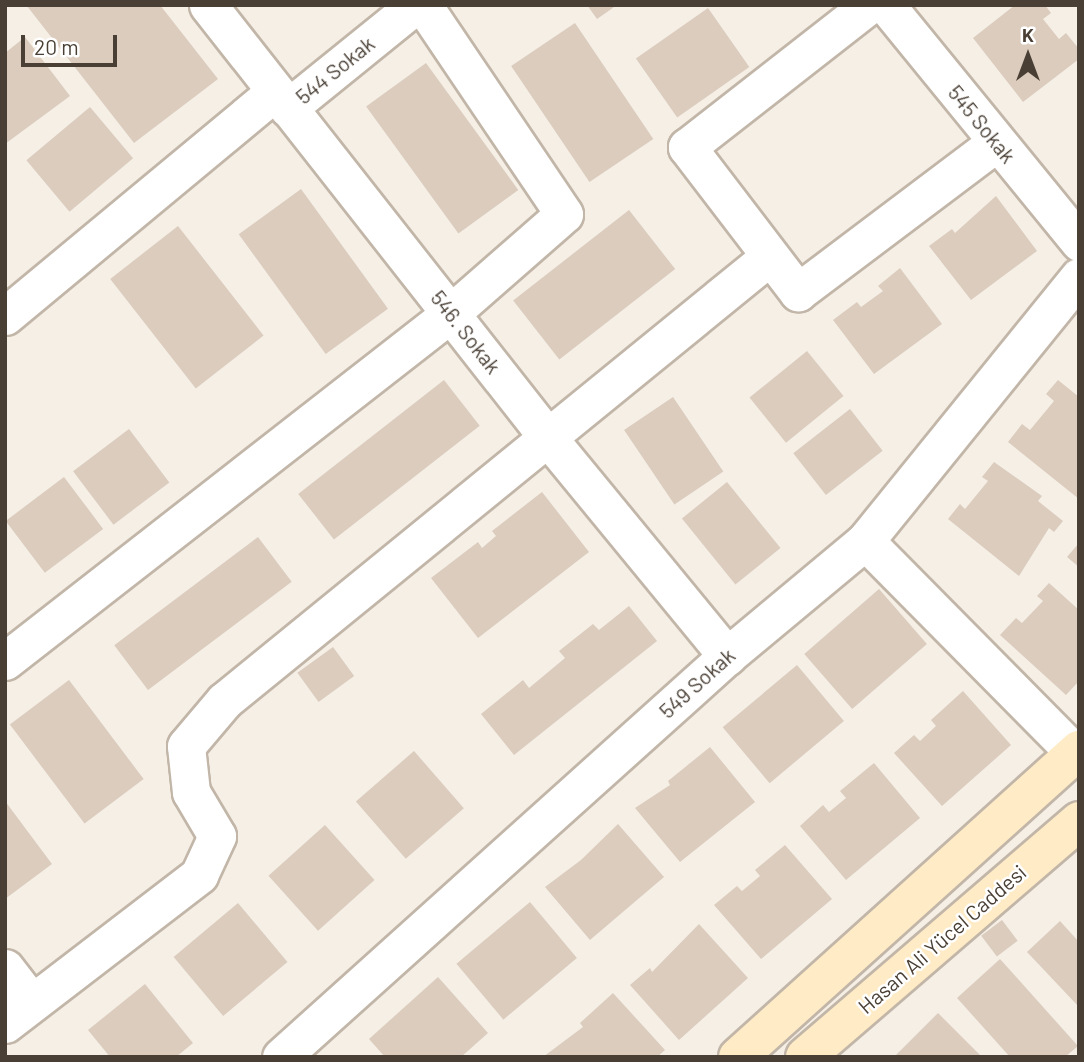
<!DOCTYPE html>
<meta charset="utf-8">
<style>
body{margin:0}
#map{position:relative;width:1084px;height:1062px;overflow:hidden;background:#f5efe6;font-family:Barlow,sans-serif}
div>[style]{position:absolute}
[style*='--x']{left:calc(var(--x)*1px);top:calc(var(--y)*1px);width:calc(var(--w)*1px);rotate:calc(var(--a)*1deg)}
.building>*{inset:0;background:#dbccbe;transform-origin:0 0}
.roads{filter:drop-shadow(2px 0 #c2b6a8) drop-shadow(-2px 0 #c2b6a8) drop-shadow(0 2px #c2b6a8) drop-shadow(0 -2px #c2b6a8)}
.street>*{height:37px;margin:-18.5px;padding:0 18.5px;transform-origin:18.5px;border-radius:18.5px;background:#fff}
.secondary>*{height:38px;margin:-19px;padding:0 19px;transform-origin:19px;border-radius:19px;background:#ffebc6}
span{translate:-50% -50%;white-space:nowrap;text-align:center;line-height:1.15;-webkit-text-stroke:5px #fff;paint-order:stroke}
.street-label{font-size:21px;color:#493f35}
.frame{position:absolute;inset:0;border:7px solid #493f35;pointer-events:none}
.north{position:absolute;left:993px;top:21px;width:70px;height:70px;-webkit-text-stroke:5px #fff;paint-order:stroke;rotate:0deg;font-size:19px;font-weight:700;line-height:28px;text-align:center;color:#493f35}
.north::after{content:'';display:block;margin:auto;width:24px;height:32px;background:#493f35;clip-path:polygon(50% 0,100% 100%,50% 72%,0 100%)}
.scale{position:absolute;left:21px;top:35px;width:96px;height:32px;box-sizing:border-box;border:4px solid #493f35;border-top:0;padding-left:9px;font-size:21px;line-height:24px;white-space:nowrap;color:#493f35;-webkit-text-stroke:5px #fff;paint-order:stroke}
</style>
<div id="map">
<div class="building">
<div style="clip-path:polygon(160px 5px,218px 79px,134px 143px,27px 6px)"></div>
<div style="clip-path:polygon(587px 5px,617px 5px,597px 19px)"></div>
<div style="clip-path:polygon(1015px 5px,1045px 5px,1051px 13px,1043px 19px,1059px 39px,1066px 33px,1079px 49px,1079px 59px,1023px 102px,973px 38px)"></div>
<div style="left:708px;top:8px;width:72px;height:88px;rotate:55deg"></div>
<div style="left:575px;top:23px;width:140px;height:77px;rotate:56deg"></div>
<div style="clip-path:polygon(25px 37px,70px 96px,5px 144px,5px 53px)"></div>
<div style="left:426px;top:63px;width:157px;height:74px;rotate:54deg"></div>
<div style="left:90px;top:107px;width:67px;height:83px;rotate:50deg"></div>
<div style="left:301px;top:189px;width:148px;height:77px;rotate:54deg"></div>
<div style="clip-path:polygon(996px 196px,1037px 251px,971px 300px,929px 246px,952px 229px,955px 233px)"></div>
<div style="left:629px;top:210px;width:75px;height:147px;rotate:52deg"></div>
<div style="left:178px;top:226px;width:139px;height:86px;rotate:52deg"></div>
<div style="clip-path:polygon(900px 268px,942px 324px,874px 374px,833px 320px,857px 302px,861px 307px,883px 291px,878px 286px)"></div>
<div style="left:807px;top:351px;width:58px;height:74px;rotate:51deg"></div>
<div style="left:444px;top:380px;width:58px;height:185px;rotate:52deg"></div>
<div style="clip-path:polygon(1058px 380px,1079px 397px,1079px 499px,1008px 442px,1022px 424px,1030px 430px,1054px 401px,1046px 394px)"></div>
<div style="left:673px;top:397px;width:90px;height:59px;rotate:56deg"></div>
<div style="left:850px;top:409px;width:53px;height:72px;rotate:52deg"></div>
<div style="left:129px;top:429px;width:67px;height:70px;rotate:53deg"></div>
<div style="clip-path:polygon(994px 462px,1042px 496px,1038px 501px,1063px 521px,1054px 532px,1049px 528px,1019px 576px,948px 519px,960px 504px,965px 509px,988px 481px,982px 477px)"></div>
<div style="left:64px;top:477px;width:65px;height:73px;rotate:53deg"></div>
<div style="left:727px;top:482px;width:85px;height:58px;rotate:51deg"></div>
<div style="clip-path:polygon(542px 492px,589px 552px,478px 638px,431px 578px,478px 542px,482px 548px,496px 536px,492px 531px)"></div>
<div style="left:258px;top:537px;width:56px;height:180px;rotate:53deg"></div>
<div style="clip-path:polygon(1079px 543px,1079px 567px,1067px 557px)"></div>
<div style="clip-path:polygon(1049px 583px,1079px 610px,1079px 681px,1066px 695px,1000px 635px,1016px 618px,1022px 623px,1043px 601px,1037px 596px)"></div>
<div style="left:879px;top:589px;width:73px;height:99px;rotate:49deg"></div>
<div style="clip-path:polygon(629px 606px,657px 641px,514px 755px,481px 714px,523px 680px,529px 688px,565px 658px,559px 651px,593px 624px,599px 630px)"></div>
<div style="left:333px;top:647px;width:36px;height:44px;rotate:54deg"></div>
<div style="left:797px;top:665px;width:73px;height:97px;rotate:50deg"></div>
<div style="left:69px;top:680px;width:124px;height:74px;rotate:53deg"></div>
<div style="clip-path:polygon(963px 691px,1011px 745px,942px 806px,894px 753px,914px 735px,920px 741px,936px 726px,931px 720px)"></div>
<div style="clip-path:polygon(710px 747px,755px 802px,680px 862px,635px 808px,670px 785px,668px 781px)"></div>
<div style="left:414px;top:751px;width:76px;height:77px;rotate:49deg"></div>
<div style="clip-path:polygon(874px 763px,920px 818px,846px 880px,800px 826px,823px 805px,829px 812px,846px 798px,840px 791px)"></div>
<div style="clip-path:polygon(5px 801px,52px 864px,5px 899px)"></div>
<div style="clip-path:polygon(618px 824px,664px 877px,590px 940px,545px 887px,581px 860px)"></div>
<div style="left:325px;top:825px;width:74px;height:76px;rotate:48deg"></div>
<div style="clip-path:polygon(785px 845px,832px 899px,761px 959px,714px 905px,737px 886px,742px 891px,760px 876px,755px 870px)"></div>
<div style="left:530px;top:902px;width:73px;height:96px;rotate:50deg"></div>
<div style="left:238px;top:903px;width:77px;height:84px;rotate:50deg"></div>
<div style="left:1002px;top:920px;width:26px;height:26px;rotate:53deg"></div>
<div style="clip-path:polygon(1060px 921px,1079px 942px,1079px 1007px,1027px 952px)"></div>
<div style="clip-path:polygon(699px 924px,748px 978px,679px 1040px,630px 985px,650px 968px,652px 972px)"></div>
<div style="clip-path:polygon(1000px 959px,1078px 1046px,1065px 1057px,1010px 1057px,957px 998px)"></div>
<div style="clip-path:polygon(438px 977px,488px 1033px,461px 1057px,385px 1057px,369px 1039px)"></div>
<div style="clip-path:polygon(145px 984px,193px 1043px,176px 1057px,110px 1057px,88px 1030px)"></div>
<div style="clip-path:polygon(613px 993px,665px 1050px,657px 1057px,543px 1057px,583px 1027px,580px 1023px)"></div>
<div style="clip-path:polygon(938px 1013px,982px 1057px,894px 1057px)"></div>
</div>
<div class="roads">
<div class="street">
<div style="--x:208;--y:5;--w:552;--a:51.84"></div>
<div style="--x:549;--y:439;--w:281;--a:50.6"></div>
<div style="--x:869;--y:5;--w:231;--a:142"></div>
<div style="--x:687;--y:147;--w:183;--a:52.6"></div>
<div style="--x:798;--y:292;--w:249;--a:-37"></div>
<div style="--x:886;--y:5;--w:306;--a:50.8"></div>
<div style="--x:288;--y:108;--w:164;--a:-39"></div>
<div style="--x:5;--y:316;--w:351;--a:-39.7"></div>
<div style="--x:865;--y:541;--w:298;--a:45.3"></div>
<div style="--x:5;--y:661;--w:566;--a:-37.96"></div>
<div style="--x:451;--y:313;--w:150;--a:-41.2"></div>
<div style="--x:564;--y:214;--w:252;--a:-124"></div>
<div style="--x:5;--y:968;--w:44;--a:52.4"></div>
<div style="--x:5;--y:1024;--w:245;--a:-37.5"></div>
<div style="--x:199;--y:875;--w:43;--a:-65.2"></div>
<div style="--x:217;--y:836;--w:51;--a:-120.6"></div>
<div style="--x:191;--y:792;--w:46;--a:-96.2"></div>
<div style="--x:186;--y:746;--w:59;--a:-49.8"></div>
<div style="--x:224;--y:701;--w:703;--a:-39.17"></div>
<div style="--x:281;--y:1057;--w:600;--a:-41.96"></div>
<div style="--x:727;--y:656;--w:180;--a:-39.8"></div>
<div style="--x:865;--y:541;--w:340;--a:-51"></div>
</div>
<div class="secondary">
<div style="--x:738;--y:1057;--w:459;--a:-42"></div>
<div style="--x:805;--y:1057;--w:362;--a:-40.7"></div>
</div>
</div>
<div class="street-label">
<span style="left:335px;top:70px;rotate:-39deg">544 Sokak</span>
<span style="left:982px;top:124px;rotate:51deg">545 Sokak</span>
<span style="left:466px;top:332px;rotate:52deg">546. Sokak</span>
<span style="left:697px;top:683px;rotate:-42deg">549 Sokak</span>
<span style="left:942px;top:939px;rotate:-41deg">Hasan Ali Yücel Caddesi</span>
</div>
<div class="frame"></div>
<div class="north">K</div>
<div class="scale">20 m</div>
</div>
